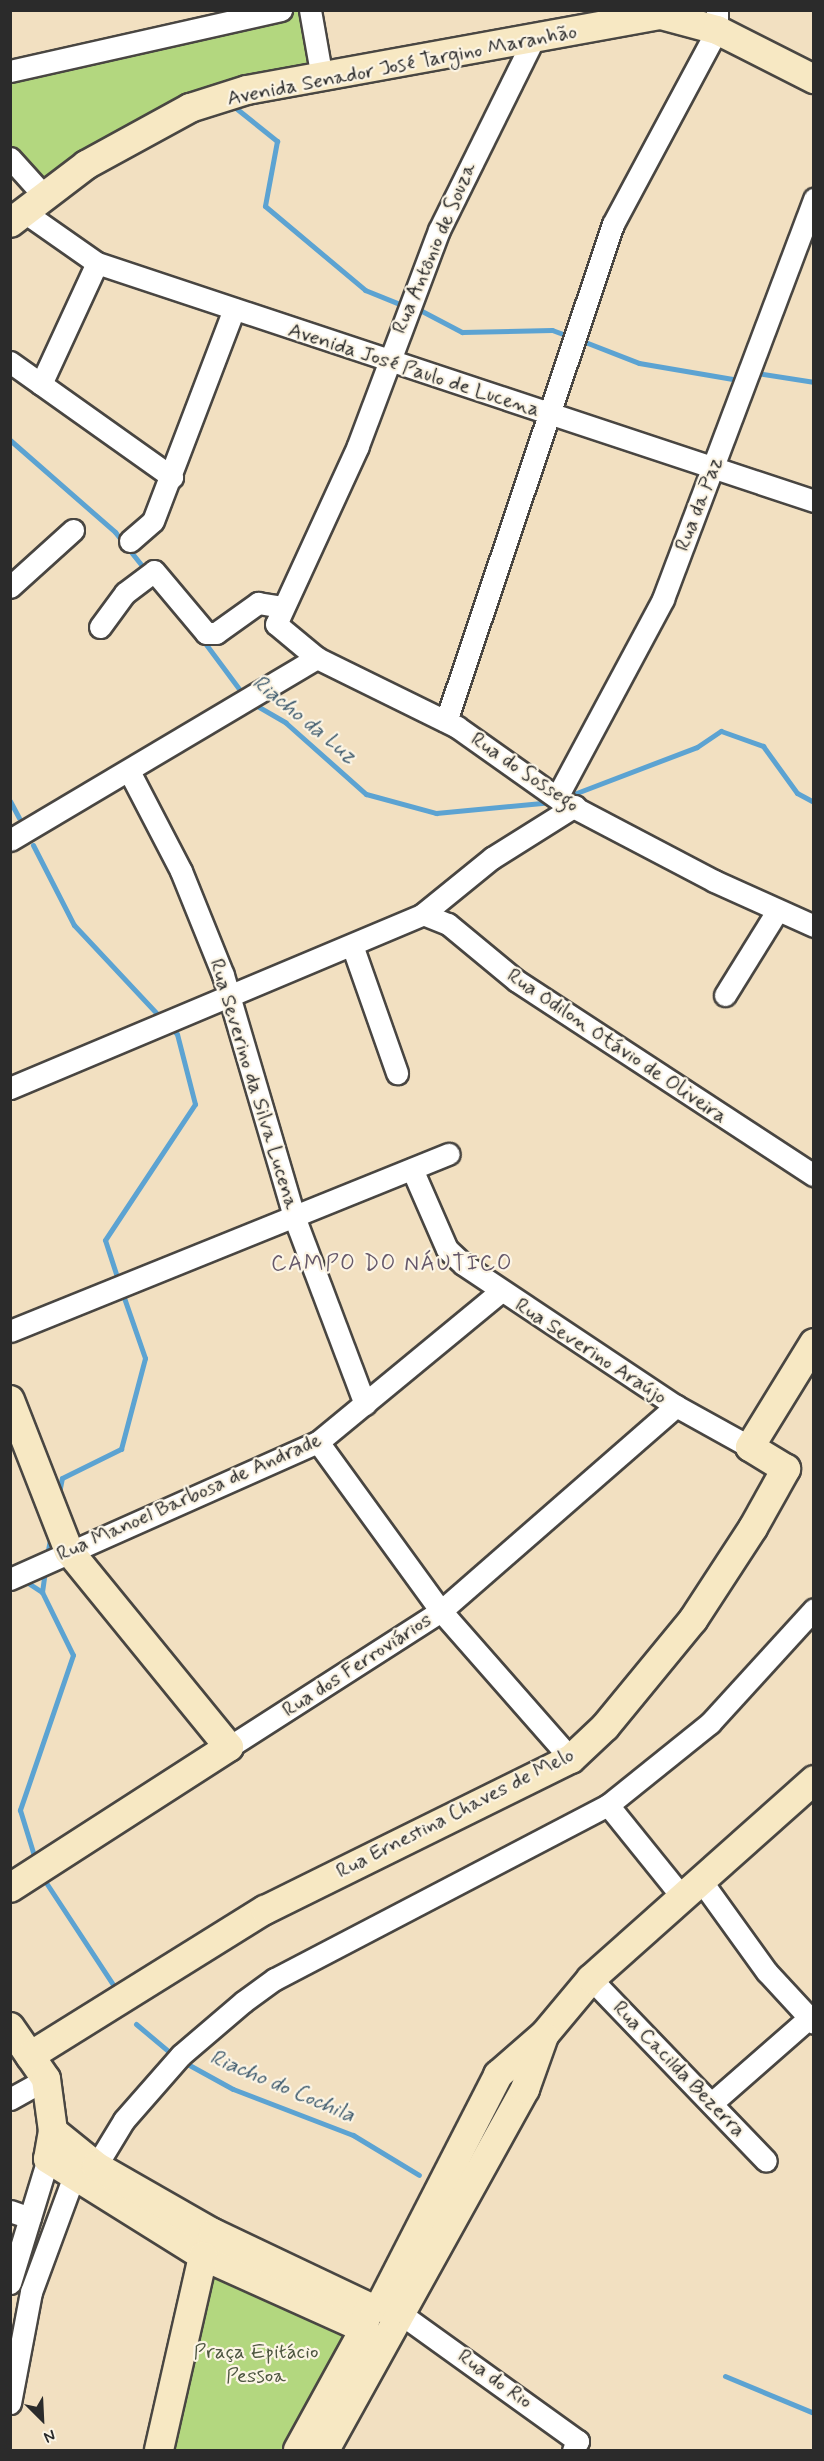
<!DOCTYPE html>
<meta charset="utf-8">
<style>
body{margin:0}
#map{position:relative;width:824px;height:2461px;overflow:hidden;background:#f2e0c1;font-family:Mynerve,sans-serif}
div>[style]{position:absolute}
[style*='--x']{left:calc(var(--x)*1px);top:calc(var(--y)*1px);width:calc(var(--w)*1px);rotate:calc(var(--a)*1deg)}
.green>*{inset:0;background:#b3d77f}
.stream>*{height:5px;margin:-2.5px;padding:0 2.5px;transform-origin:2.5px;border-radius:2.5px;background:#5ca3d2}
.roads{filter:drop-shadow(2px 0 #494642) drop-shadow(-2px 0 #494642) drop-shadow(0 2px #494642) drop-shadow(0 -2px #494642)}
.street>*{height:21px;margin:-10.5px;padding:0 10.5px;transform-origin:10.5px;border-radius:10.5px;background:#fff}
.secondary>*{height:28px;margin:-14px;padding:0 14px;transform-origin:14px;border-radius:14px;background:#f7e8c3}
span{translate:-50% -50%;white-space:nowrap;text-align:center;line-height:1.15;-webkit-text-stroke:4.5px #fcf5e5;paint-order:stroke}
.street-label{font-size:21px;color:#2b2b2b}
.park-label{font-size:21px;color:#4d5640}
.water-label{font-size:22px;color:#3f5b6e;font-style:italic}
.neighbourhood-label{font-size:22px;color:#66586a;letter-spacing:1.5px}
.frame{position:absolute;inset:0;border:12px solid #2b2b2b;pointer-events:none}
.north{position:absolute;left:12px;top:2389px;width:60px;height:60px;-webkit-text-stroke:4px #fcf5e5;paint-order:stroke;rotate:156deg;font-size:16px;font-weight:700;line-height:24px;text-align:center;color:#2b2b2b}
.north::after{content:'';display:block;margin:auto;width:21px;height:27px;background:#2b2b2b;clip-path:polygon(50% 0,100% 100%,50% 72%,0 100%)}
</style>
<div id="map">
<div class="green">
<div style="clip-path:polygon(310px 10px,322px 78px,247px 90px,46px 198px,11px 158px,10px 71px,281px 11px)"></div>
<div style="clip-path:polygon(203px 2256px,361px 2327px,298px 2450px,159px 2450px)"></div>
</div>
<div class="stream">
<div style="--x:232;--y:105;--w:58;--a:38.7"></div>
<div style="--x:277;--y:141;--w:66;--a:100.5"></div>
<div style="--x:265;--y:206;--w:131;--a:40"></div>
<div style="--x:365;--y:290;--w:35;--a:22"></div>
<div style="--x:418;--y:309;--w:50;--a:27.6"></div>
<div style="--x:462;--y:332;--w:90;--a:-1.3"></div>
<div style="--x:552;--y:330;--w:20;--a:20"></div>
<div style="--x:580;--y:340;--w:63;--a:21.3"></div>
<div style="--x:639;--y:363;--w:95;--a:9.7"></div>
<div style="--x:757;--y:373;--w:58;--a:9"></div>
<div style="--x:10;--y:440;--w:140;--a:41.2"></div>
<div style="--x:115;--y:532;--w:51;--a:51.3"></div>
<div style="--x:202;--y:639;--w:72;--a:53.4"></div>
<div style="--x:252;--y:703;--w:39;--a:30"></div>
<div style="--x:286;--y:723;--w:107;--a:41.6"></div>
<div style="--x:366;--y:794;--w:73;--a:15.2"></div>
<div style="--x:436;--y:813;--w:117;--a:-5.4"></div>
<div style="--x:566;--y:797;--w:140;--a:-20.9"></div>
<div style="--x:697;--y:747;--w:29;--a:-34"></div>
<div style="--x:721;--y:731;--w:45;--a:19.7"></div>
<div style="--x:763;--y:746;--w:58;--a:54.1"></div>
<div style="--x:797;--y:793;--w:19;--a:28"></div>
<div style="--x:10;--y:801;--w:19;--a:62"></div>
<div style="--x:33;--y:845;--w:90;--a:62.9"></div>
<div style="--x:74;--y:925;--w:127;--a:46.9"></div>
<div style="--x:119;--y:1283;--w:45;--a:-108"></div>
<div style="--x:105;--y:1240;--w:163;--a:-56.5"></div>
<div style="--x:195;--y:1104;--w:72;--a:-104.4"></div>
<div style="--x:177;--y:1034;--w:10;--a:-135"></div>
<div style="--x:59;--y:1493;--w:15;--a:-79"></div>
<div style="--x:62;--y:1478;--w:66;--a:-26.2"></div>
<div style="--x:121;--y:1449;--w:94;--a:-75.2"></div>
<div style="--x:145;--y:1358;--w:70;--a:-109.2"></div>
<div style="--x:47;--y:1555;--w:20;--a:-79"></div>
<div style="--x:22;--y:1579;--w:24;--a:33"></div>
<div style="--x:42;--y:1592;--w:70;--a:63.8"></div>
<div style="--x:73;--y:1655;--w:164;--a:108.9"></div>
<div style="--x:20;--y:1810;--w:54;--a:72.9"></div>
<div style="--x:42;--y:1592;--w:21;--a:-82"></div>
<div style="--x:43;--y:1878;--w:133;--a:56.7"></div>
<div style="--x:136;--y:2024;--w:50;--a:40.1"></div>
<div style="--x:182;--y:2061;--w:58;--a:28.8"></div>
<div style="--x:233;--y:2089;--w:129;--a:21"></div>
<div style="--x:353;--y:2135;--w:77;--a:31.2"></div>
<div style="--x:725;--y:2376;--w:96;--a:22.6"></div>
</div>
<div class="roads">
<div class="street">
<div style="--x:310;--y:10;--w:69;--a:80"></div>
<div style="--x:533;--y:40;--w:212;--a:116.3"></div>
<div style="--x:439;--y:230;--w:231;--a:110.6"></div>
<div style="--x:358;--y:446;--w:196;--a:114.7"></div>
<div style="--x:276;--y:624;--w:53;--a:39.7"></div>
<div style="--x:317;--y:658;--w:156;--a:26.2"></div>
<div style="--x:457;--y:727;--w:126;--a:35.3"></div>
<div style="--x:560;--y:800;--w:174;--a:27.7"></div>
<div style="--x:714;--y:881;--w:110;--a:24.2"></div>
<div style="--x:10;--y:71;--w:278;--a:-12.7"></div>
<div style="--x:10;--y:158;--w:54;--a:48"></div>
<div style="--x:27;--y:214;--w:85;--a:35"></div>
<div style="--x:97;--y:263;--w:755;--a:18.36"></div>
<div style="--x:10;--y:362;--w:199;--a:35.4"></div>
<div style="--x:41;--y:384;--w:133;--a:-65.2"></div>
<div style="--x:130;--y:541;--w:30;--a:-41"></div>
<div style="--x:153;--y:521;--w:227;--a:-69.1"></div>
<div style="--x:10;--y:587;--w:85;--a:-42.1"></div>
<div style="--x:100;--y:627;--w:42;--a:-53.7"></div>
<div style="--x:125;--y:593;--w:36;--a:-37"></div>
<div style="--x:154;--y:571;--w:81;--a:50"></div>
<div style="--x:206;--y:633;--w:10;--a:0"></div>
<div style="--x:216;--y:633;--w:52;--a:-35.5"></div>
<div style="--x:258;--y:603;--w:24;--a:9"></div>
<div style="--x:446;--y:721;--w:524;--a:-71.43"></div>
<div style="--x:613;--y:224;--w:220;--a:-61.8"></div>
<div style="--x:717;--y:30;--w:20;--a:-90"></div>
<div style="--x:129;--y:771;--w:113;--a:62.5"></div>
<div style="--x:181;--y:871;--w:112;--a:68"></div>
<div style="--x:223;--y:975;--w:254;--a:73.6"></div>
<div style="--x:295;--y:1219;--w:198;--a:69.3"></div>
<div style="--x:557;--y:797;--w:225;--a:-61.8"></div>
<div style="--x:663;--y:599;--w:428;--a:-69.3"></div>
<div style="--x:10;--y:840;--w:357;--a:-30.7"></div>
<div style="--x:423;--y:914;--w:27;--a:22"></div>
<div style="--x:448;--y:924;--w:89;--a:39.6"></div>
<div style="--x:517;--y:981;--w:355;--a:33.2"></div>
<div style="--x:352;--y:945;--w:136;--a:70.6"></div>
<div style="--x:725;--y:995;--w:99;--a:-58.2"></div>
<div style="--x:10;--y:1088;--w:448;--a:-22.8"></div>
<div style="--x:423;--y:914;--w:89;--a:-39.1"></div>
<div style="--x:492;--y:858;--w:98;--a:-32.1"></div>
<div style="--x:412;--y:1169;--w:87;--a:66.4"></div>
<div style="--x:447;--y:1249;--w:22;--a:43"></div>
<div style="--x:463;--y:1264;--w:256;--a:33.7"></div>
<div style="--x:676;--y:1406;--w:85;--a:29"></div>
<div style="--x:10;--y:1331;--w:473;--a:-22"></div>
<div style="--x:318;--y:1442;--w:209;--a:54"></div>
<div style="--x:441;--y:1611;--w:197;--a:48.7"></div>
<div style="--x:10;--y:1579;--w:337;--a:-24"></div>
<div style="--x:318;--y:1442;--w:236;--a:-39.5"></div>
<div style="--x:229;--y:1747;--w:252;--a:-32.7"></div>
<div style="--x:441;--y:1611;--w:312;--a:-41.1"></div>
<div style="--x:608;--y:1805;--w:119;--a:51.1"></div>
<div style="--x:702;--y:1882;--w:111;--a:54.2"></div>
<div style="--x:767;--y:1972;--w:69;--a:47.3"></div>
<div style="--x:591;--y:1979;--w:252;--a:46.1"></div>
<div style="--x:10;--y:2099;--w:41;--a:-29.1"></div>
<div style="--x:713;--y:2102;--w:128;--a:-41.2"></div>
<div style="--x:96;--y:2166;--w:54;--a:-58.7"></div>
<div style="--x:124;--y:2120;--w:86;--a:-48.8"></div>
<div style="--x:181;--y:2055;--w:82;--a:-40.5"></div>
<div style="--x:243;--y:2002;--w:39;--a:-36"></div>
<div style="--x:275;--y:1979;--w:376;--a:-27.6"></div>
<div style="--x:608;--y:1805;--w:131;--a:-38.8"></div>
<div style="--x:710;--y:1723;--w:154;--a:-47.6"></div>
<div style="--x:10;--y:2211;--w:21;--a:19"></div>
<div style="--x:10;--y:2283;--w:130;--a:-73"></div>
<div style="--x:401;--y:2314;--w:218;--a:35.7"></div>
<div style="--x:578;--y:2441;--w:10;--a:119"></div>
<div style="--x:10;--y:2403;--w:113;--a:-79.3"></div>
<div style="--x:31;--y:2292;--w:124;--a:-69.7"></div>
</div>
<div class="secondary">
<div style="--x:10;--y:223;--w:96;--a:-37.3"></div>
<div style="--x:86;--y:165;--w:119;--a:-28.7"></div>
<div style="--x:190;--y:108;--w:60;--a:-17.5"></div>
<div style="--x:247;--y:90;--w:421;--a:-10.3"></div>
<div style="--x:661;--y:15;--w:58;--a:15"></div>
<div style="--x:717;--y:30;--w:109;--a:26.8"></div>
<div style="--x:10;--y:1400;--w:162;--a:68.7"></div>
<div style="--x:69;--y:1551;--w:253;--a:50.8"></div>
<div style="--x:229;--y:1747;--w:260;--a:147.2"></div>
<div style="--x:10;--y:2027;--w:63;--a:55.3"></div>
<div style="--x:46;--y:2079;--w:52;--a:82.3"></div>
<div style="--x:53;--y:2131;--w:28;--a:100"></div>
<div style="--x:48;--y:2159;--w:183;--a:32"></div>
<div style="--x:203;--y:2256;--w:173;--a:24.2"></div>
<div style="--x:30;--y:2056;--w:277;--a:-31.9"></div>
<div style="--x:265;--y:1910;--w:341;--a:-26.3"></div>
<div style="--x:571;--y:1759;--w:47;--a:-43.3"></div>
<div style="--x:605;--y:1727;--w:139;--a:-50.6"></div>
<div style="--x:693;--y:1620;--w:110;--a:-56.9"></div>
<div style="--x:753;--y:1528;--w:68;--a:-60.8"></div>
<div style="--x:786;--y:1469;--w:42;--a:-148.6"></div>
<div style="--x:750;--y:1447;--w:122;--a:-58.4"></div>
<div style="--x:53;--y:2131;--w:55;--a:39.1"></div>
<div style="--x:96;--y:2166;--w:135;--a:29.8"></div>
<div style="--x:213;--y:2233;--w:177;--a:25.4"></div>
<div style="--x:379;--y:2308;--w:262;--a:-62.9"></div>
<div style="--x:498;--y:2075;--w:62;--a:-41.1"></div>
<div style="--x:545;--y:2034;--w:72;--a:-50.1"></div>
<div style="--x:591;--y:1979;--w:299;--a:-41.7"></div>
<div style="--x:159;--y:2450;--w:199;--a:-77.2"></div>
<div style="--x:298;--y:2450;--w:135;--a:-61.2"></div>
<div style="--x:363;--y:2332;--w:20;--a:-79"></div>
<div style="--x:325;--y:2450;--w:413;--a:-61"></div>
<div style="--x:525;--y:2089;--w:56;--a:-70.3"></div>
</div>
</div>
<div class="street-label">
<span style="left:402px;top:65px;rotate:-11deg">Avenida Senador José Targino Maranhão</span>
<span style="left:434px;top:248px;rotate:-67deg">Rua Antônio de Souza</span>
<span style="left:414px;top:370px;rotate:18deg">Avenida José Paulo de Lucena</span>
<span style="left:699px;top:504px;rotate:-69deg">Rua da Paz</span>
<span style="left:525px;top:772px;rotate:34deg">Rua do Sossego</span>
<span style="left:617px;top:1046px;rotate:34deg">Rua Odilon Otávio de Oliveira</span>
<span style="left:254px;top:1084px;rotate:73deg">Rua Severino da Silva Lucena</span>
<span style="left:591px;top:1351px;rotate:33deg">Rua Severino Araújo</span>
<span style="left:189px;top:1497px;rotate:-24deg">Rua Manoel Barbosa de Andrade</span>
<span style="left:357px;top:1665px;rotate:-33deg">Rua dos Ferroviários</span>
<span style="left:455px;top:1813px;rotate:-27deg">Rua Ernestina Chaves de Melo</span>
<span style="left:679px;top:2069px;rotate:46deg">Rua Cacilda Bezerra</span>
<span style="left:495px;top:2379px;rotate:36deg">Rua do Rio</span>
</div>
<div class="park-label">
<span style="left:256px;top:2364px">Praça Epitácio<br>Pessoa</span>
</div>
<div class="water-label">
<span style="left:304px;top:720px;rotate:39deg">Riacho da Luz</span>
<span style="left:282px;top:2087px;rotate:23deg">Riacho do Cochila</span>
</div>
<div class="neighbourhood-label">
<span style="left:392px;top:1265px">CAMPO DO NÁUTICO</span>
</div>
<div class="frame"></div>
<div class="north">N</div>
</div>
